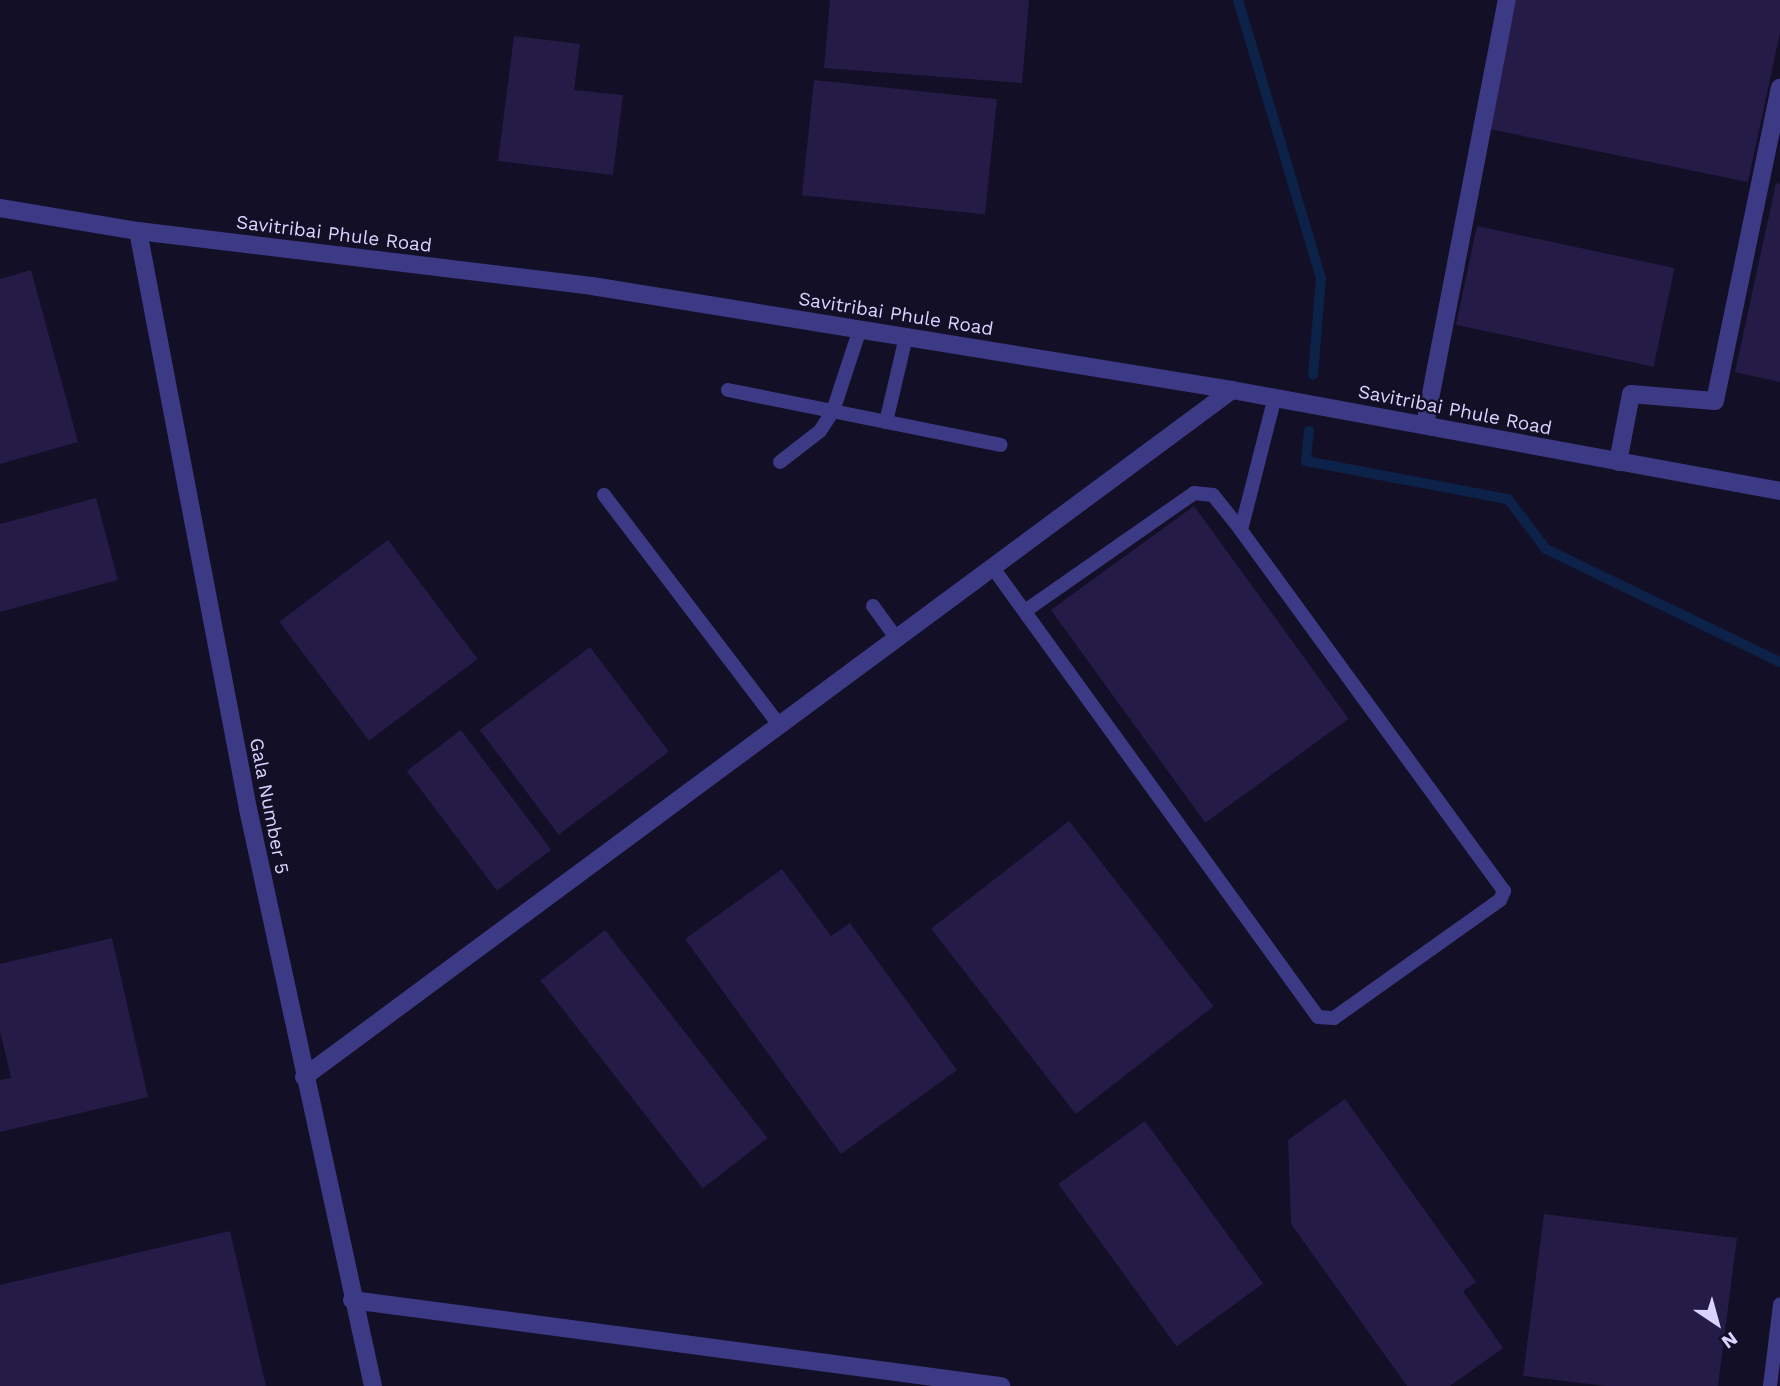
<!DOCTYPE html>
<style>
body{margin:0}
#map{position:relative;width:1780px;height:1386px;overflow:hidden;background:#130f26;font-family:"Work Sans",sans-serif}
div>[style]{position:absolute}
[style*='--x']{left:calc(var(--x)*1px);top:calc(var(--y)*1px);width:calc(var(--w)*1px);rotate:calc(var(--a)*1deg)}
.stream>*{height:10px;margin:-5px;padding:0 5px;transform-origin:5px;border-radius:5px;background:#0c2248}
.building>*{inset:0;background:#241b47;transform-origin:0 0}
.service>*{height:14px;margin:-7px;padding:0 7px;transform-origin:7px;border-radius:7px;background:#3d3a85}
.minor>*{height:18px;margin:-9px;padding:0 9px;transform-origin:9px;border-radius:9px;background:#3d3a85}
.tertiary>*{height:18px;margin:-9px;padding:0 9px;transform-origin:9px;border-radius:9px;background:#3d3a85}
span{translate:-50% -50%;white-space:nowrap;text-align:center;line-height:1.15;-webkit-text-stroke:5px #130f26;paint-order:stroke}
.street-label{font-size:19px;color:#d9d4ff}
.north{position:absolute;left:1682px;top:1288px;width:70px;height:70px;-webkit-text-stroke:5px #130f26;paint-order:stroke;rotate:144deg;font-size:19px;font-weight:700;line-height:28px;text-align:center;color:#d9d4ff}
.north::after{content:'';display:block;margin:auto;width:24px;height:32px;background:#d9d4ff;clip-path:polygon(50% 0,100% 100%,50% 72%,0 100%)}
</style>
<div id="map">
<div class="stream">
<div style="--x:1238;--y:0;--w:290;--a:73.4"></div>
<div style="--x:1321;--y:278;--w:97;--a:94.7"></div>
<div style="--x:1309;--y:431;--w:30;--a:96"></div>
<div style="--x:1306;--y:461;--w:206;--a:10.7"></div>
<div style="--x:1508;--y:499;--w:63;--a:52.8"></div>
<div style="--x:1546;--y:549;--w:260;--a:25.8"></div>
</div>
<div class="building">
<div style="clip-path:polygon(830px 0,1029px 0,1022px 83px,824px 68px)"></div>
<div style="clip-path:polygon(1516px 0,1780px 0,1780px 33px,1748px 182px,1489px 129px)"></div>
<div style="clip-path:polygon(514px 36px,580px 44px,574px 90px,623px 95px,613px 175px,498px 161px)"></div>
<div style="left:814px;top:80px;width:184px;height:116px;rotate:6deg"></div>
<div style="clip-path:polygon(1776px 183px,1780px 184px,1780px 382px,1735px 372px)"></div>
<div style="left:1477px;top:226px;width:202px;height:101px;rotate:12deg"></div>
<div style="clip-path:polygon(31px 270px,78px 442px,0 464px,0 279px)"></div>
<div style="clip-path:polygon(96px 498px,118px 580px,0 612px,0 524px)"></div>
<div style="left:1194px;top:506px;width:263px;height:177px;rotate:54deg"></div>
<div style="left:388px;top:540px;width:149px;height:136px;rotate:53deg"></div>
<div style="left:590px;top:647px;width:131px;height:138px;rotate:53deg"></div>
<div style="left:461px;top:730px;width:150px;height:68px;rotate:53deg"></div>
<div style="left:1069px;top:821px;width:235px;height:175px;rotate:52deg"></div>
<div style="clip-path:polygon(782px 869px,831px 936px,850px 923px,957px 1070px,841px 1154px,685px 939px)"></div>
<div style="left:605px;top:930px;width:264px;height:82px;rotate:52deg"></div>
<div style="clip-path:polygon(112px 938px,148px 1097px,0 1132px,0 1080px,11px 1078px,0 1031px,0 964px)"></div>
<div style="clip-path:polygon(1345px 1099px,1476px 1282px,1463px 1291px,1503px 1348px,1450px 1386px,1407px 1386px,1291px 1224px,1288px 1140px)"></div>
<div style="left:1145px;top:1121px;width:201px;height:107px;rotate:54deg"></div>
<div style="clip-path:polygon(1544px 1214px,1737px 1238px,1718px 1386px,1606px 1386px,1523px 1376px)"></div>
<div style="clip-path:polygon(230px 1231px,266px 1386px,0 1386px,0 1285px)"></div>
</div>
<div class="service">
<div style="--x:728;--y:390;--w:278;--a:11.4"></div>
<div style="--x:886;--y:422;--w:87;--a:-76.8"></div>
<div style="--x:780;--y:462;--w:51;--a:-37.8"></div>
<div style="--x:820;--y:431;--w:24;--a:-57"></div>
<div style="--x:833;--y:411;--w:86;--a:-71.8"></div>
<div style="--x:604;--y:495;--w:290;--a:52.7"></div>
<div style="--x:993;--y:568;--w:554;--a:54.1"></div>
<div style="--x:1318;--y:1017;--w:16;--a:4"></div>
<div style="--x:1334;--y:1018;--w:204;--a:-35.4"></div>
<div style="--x:1500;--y:900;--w:10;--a:-66"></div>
<div style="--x:1504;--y:891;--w:447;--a:-126.1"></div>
<div style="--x:1241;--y:530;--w:137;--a:-75.7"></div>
<div style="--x:873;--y:606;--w:41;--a:54"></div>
<div style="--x:1025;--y:611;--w:206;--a:-34.9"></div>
<div style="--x:1194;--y:493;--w:19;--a:6"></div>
<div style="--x:1213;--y:495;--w:45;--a:51.3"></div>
<div style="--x:1770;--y:1386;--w:82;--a:-83"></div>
</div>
<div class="minor">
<div style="--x:138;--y:231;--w:588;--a:79.22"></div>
<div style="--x:248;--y:809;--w:590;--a:77.78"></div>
<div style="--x:1425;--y:425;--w:433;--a:-79.1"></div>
<div style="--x:1618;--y:462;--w:69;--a:-79.2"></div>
<div style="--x:1631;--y:394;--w:84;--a:4.8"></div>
<div style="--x:1715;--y:401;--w:320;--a:-78.3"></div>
<div style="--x:304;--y:1077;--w:1155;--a:-36.51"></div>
<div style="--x:352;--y:1300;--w:655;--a:7.55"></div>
</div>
<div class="tertiary">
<div style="--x:0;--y:208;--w:140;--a:9.5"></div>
<div style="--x:138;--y:231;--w:457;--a:6.9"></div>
<div style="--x:592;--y:286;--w:648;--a:9.23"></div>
<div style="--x:1232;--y:390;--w:557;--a:10.44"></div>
</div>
<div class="street-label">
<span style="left:334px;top:234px;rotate:7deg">Savitribai Phule Road</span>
<span style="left:896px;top:314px;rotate:9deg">Savitribai Phule Road</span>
<span style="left:1455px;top:410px;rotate:11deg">Savitribai Phule Road</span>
<span style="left:269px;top:806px;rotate:79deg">Gala Number 5</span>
</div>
<div class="north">N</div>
</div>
